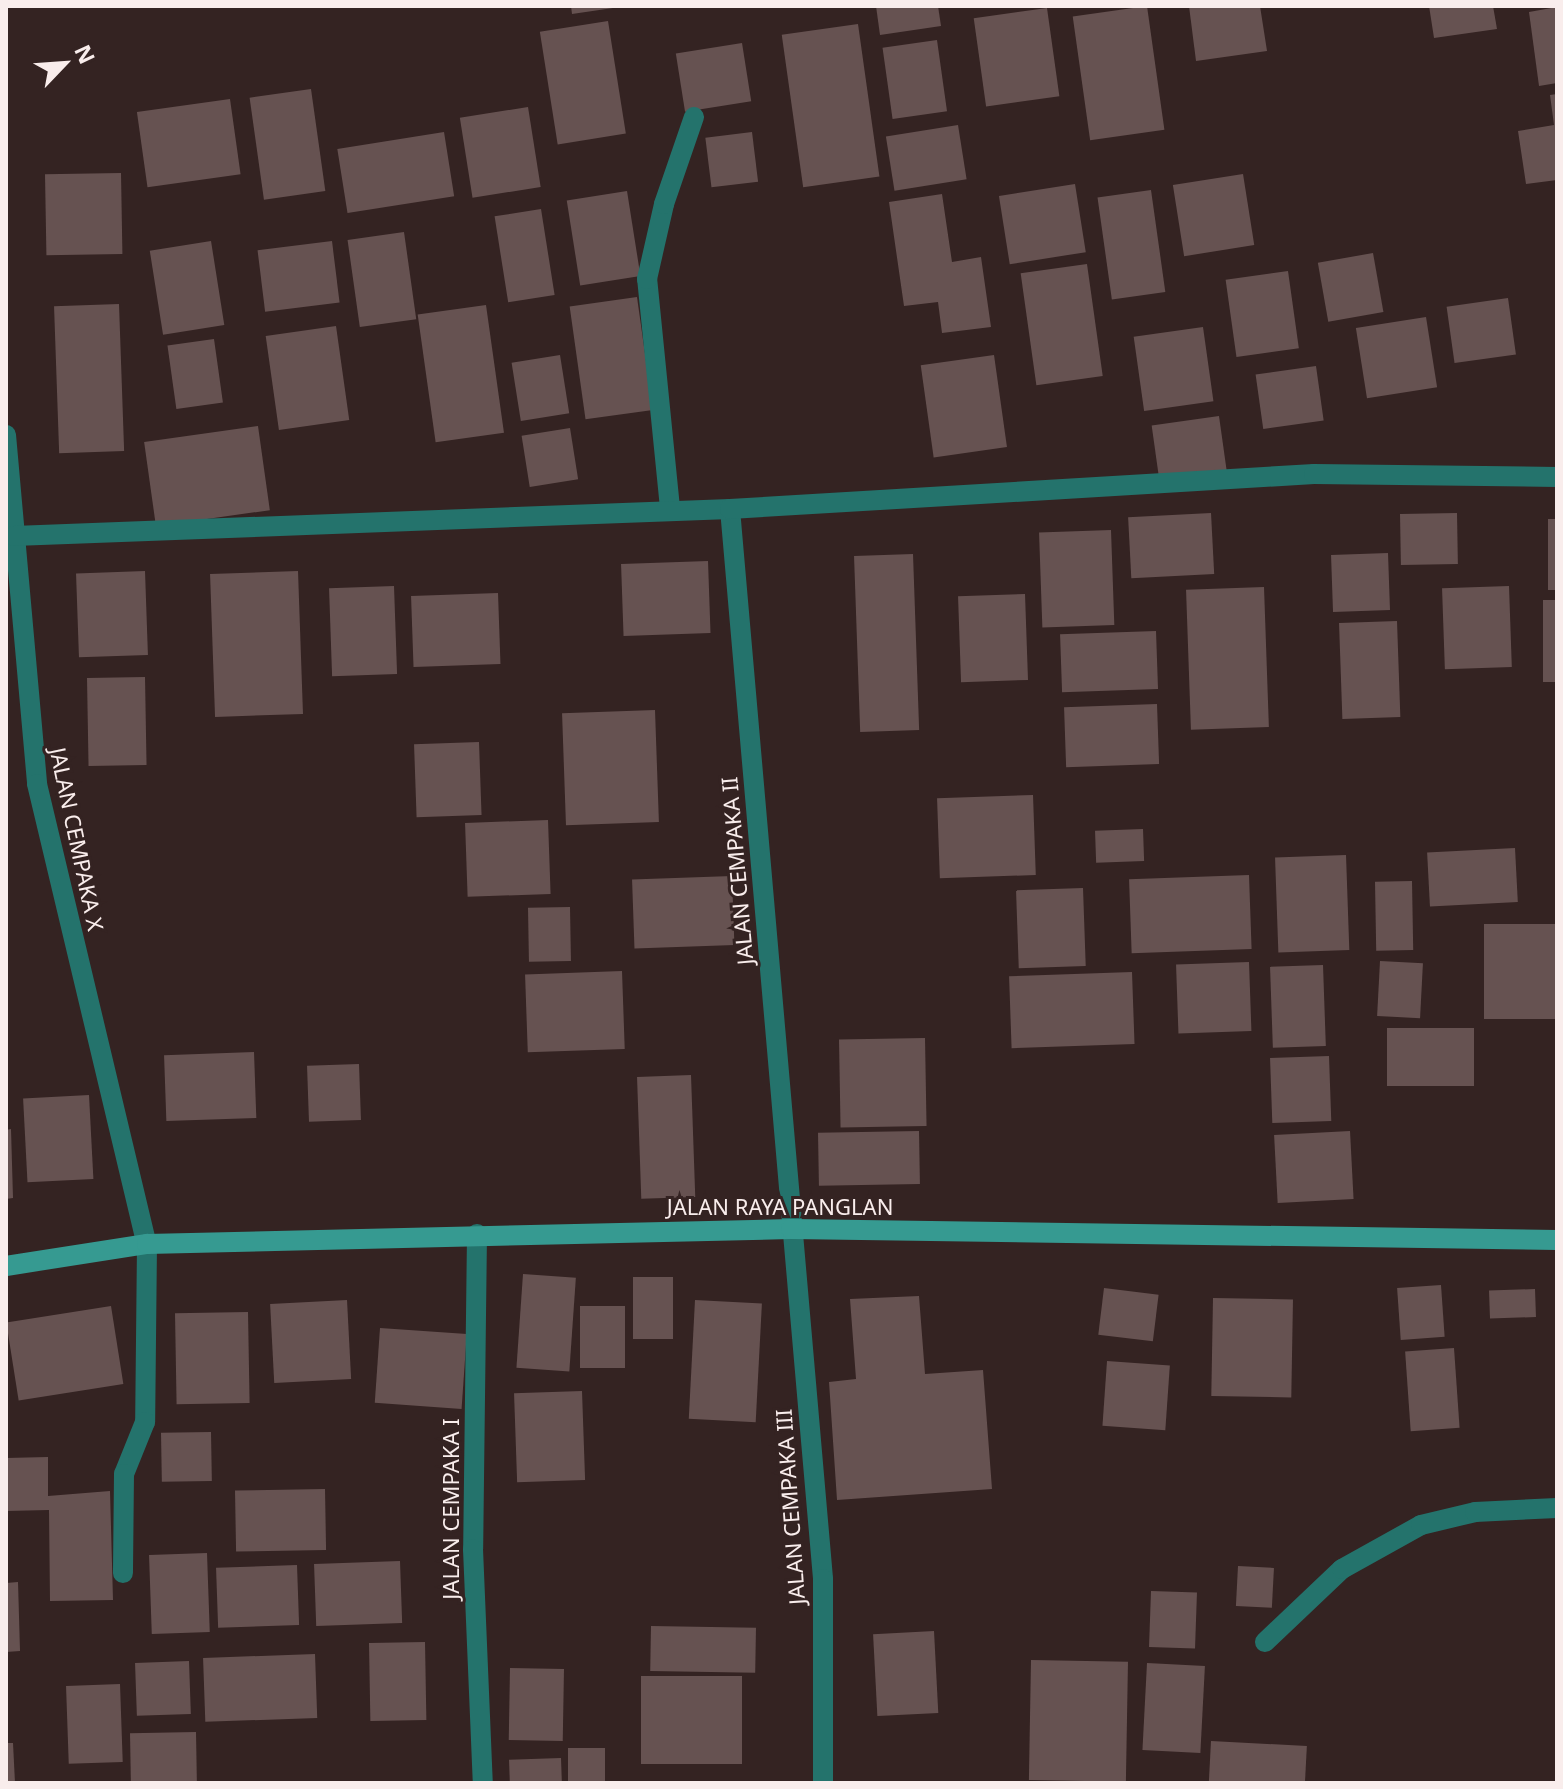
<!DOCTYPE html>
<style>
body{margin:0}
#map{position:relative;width:1563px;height:1789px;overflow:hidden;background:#342322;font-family:"Noto Sans",sans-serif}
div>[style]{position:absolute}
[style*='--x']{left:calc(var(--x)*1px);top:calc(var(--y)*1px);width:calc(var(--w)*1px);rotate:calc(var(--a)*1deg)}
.building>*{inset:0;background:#665251;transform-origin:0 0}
.street>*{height:20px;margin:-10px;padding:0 10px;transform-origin:10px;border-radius:10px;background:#24736c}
.secondary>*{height:20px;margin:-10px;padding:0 10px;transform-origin:10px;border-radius:10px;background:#369a91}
span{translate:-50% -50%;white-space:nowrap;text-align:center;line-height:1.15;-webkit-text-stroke:6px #342322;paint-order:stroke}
.street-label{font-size:22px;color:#f9edec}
.frame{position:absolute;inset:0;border:8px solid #f9edec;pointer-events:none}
.north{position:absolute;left:24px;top:24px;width:80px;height:80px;-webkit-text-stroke:6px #342322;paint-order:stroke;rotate:65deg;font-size:22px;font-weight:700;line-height:32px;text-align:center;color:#f9edec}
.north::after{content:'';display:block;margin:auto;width:28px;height:36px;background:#f9edec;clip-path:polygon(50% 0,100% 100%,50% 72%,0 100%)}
</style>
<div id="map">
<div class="building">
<div style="clip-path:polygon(571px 6px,613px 6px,613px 8px,572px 14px)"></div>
<div style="clip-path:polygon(876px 6px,938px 6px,941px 26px,880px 35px)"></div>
<div style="left:1147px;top:6px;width:125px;height:75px;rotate:82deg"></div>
<div style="clip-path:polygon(1189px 6px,1260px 6px,1267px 51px,1196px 61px)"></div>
<div style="clip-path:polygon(1429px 6px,1493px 6px,1497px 29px,1434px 38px)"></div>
<div style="clip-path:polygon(1557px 7px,1557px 83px,1539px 86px,1529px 12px)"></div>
<div style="left:1047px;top:8px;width:89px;height:74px;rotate:82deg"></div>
<div style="left:608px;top:21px;width:114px;height:69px;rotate:81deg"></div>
<div style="left:858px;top:24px;width:154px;height:77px;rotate:82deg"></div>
<div style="left:937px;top:40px;width:72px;height:55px;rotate:82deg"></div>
<div style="left:742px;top:43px;width:59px;height:67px;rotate:81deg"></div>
<div style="left:311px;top:89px;width:103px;height:62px;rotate:82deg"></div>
<div style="clip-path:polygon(1557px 94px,1557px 180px,1526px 184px,1518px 131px,1554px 125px,1550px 95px)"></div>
<div style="left:230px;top:99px;width:76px;height:94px;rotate:82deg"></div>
<div style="left:528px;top:107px;width:81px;height:69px;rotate:81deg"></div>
<div style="left:958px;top:125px;width:55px;height:73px;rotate:81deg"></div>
<div style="left:444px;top:132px;width:65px;height:108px;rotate:81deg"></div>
<div style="left:752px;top:132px;width:50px;height:47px;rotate:83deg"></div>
<div style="left:121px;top:173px;width:81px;height:76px;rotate:89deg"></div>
<div style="left:1243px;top:174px;width:72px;height:71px;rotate:81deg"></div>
<div style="left:1075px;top:184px;width:69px;height:77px;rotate:81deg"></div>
<div style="left:1151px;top:190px;width:103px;height:54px;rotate:82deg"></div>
<div style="left:627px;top:191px;width:86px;height:61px;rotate:81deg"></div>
<div style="clip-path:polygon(942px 194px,952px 262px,981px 257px,991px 327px,942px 333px,938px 302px,904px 306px,889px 202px)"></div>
<div style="left:541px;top:209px;width:87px;height:47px;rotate:81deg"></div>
<div style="left:404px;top:232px;width:88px;height:57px;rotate:82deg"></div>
<div style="left:211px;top:241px;width:85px;height:62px;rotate:81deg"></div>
<div style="left:332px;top:241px;width:62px;height:75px;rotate:83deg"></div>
<div style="left:1373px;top:253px;width:60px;height:56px;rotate:80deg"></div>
<div style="left:1087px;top:264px;width:113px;height:67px;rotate:82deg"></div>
<div style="left:1288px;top:271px;width:78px;height:63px;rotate:82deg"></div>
<div style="left:637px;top:297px;width:114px;height:68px;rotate:82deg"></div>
<div style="left:1508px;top:298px;width:57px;height:62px;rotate:82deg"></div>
<div style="left:119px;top:304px;width:147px;height:65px;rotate:88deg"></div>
<div style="left:486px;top:305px;width:129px;height:69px;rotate:82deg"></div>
<div style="left:1426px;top:317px;width:71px;height:71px;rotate:81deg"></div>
<div style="left:336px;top:326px;width:95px;height:71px;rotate:82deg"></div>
<div style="left:1203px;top:327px;width:75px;height:70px;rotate:82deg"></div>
<div style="left:214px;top:339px;width:64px;height:47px;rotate:82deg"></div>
<div style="left:560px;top:355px;width:59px;height:49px;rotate:81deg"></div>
<div style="left:994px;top:355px;width:93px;height:74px;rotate:82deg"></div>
<div style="left:1316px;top:366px;width:55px;height:61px;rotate:82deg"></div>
<div style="left:1219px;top:416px;width:58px;height:68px;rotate:82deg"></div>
<div style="left:258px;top:426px;width:85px;height:115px;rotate:82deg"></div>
<div style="left:570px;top:428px;width:52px;height:49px;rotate:81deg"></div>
<div style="left:1211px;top:513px;width:61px;height:83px;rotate:87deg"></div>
<div style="left:1457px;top:513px;width:51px;height:57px;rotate:89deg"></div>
<div style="left:1548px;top:519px;width:9px;height:71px"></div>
<div style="left:1111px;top:530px;width:95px;height:72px;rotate:88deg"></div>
<div style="left:1388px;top:553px;width:57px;height:57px;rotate:88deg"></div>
<div style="left:913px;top:554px;width:176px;height:59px;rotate:88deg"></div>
<div style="left:708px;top:561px;width:72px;height:87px;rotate:88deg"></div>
<div style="left:145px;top:571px;width:84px;height:69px;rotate:88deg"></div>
<div style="left:298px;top:571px;width:143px;height:88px;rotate:88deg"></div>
<div style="left:394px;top:586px;width:88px;height:65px;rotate:88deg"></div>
<div style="left:1509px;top:586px;width:81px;height:67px;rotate:88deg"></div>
<div style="left:1264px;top:587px;width:140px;height:78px;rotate:88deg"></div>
<div style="left:498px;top:593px;width:71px;height:87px;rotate:88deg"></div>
<div style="left:1025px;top:594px;width:86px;height:67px;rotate:88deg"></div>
<div style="left:1543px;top:600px;width:14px;height:82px"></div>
<div style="left:1397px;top:621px;width:96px;height:58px;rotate:88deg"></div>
<div style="left:1156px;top:631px;width:58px;height:96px;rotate:88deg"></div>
<div style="left:145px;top:677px;width:88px;height:58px;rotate:89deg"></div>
<div style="left:1157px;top:704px;width:60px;height:93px;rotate:88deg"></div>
<div style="left:655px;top:710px;width:112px;height:93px;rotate:88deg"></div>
<div style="left:479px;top:742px;width:73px;height:65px;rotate:88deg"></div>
<div style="left:1033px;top:795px;width:80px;height:96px;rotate:88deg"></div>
<div style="left:548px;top:820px;width:74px;height:83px;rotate:88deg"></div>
<div style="left:1143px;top:829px;width:32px;height:48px;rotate:88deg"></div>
<div style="left:1515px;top:848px;width:54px;height:88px;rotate:87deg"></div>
<div style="left:1346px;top:855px;width:95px;height:71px;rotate:88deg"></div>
<div style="left:1249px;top:875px;width:74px;height:120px;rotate:88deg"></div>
<div style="left:732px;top:876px;width:69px;height:100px;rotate:88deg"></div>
<div style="left:1412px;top:881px;width:69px;height:37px;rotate:89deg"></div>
<div style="left:1083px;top:888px;width:78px;height:67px;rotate:88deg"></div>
<div style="left:570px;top:907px;width:54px;height:42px;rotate:89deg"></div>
<div style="left:1557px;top:924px;width:95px;height:73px;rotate:90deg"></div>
<div style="left:1380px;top:961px;width:43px;height:55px;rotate:3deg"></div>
<div style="left:1249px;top:962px;width:69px;height:73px;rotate:88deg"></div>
<div style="left:1323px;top:965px;width:81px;height:53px;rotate:88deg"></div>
<div style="left:622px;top:971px;width:78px;height:97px;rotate:88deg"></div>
<div style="left:1132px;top:972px;width:72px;height:123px;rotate:88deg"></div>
<div style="left:1474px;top:1028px;width:58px;height:87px;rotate:90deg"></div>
<div style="left:925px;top:1038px;width:88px;height:86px;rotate:89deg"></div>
<div style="left:254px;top:1052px;width:66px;height:90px;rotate:88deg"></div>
<div style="left:1329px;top:1056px;width:65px;height:59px;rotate:88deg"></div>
<div style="left:359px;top:1064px;width:56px;height:52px;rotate:88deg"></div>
<div style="left:691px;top:1075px;width:122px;height:54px;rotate:88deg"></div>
<div style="left:89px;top:1095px;width:84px;height:66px;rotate:87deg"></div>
<div style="clip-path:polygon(11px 1129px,13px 1198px,6px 1199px,6px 1130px)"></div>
<div style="left:919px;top:1131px;width:53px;height:101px;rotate:89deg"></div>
<div style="left:1350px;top:1131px;width:68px;height:76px;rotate:87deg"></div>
<div style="left:523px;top:1274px;width:53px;height:94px;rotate:4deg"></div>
<div style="left:633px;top:1277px;width:40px;height:62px"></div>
<div style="left:1441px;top:1285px;width:52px;height:44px;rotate:86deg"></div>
<div style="left:1104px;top:1288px;width:55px;height:47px;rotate:7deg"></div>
<div style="left:1535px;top:1289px;width:28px;height:46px;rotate:88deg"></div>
<div style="clip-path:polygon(919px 1296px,925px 1374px,983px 1370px,992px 1489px,837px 1500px,829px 1382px,856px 1379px,850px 1299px)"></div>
<div style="left:1213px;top:1298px;width:80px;height:98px;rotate:1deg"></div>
<div style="left:347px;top:1300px;width:79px;height:77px;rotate:87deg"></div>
<div style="left:695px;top:1300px;width:67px;height:119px;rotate:3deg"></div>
<div style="left:111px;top:1306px;width:79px;height:106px;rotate:81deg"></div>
<div style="left:580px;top:1306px;width:45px;height:62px"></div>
<div style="left:248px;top:1312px;width:91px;height:73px;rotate:89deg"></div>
<div style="left:380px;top:1328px;width:87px;height:75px;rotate:4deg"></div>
<div style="left:1454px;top:1348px;width:80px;height:49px;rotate:86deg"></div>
<div style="left:1107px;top:1361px;width:63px;height:65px;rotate:4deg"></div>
<div style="left:582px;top:1391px;width:89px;height:68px;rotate:88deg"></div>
<div style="left:211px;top:1432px;width:49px;height:50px;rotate:89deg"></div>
<div style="clip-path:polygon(48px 1457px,48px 1496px,110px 1491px,113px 1600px,50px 1601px,49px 1510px,6px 1511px,6px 1458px)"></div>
<div style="left:325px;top:1489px;width:61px;height:90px;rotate:89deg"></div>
<div style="left:207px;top:1553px;width:79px;height:58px;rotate:88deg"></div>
<div style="left:400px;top:1561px;width:62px;height:86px;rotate:88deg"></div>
<div style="left:297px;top:1565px;width:60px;height:81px;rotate:88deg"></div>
<div style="left:1238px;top:1566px;width:36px;height:40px;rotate:3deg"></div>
<div style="clip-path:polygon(18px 1582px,20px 1651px,6px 1652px,6px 1583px)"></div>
<div style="left:1151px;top:1591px;width:46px;height:56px;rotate:2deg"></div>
<div style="left:651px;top:1626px;width:105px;height:45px;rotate:1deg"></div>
<div style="left:934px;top:1631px;width:82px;height:61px;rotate:87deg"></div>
<div style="left:425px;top:1642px;width:78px;height:56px;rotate:89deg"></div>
<div style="left:315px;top:1654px;width:64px;height:112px;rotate:88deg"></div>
<div style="left:1031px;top:1660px;width:97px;height:120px;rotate:1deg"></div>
<div style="left:189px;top:1661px;width:53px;height:54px;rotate:88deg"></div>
<div style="left:1147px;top:1663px;width:58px;height:87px;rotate:3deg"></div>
<div style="left:510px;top:1668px;width:54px;height:72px;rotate:1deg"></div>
<div style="left:641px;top:1676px;width:101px;height:88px"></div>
<div style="left:120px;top:1684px;width:78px;height:54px;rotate:88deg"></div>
<div style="left:196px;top:1732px;width:51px;height:66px;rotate:89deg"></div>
<div style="left:1211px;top:1741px;width:96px;height:42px;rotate:3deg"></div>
<div style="clip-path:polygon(6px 1743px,13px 1743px,15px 1783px,6px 1783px)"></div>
<div style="left:568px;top:1748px;width:37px;height:35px"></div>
<div style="left:561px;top:1758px;width:25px;height:52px;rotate:88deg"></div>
</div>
<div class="street">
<div style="--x:6;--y:435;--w:350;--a:84.9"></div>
<div style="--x:37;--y:784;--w:473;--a:76.6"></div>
<div style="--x:147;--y:1244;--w:178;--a:90.6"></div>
<div style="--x:145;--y:1422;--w:56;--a:112"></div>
<div style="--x:124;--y:1474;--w:99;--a:90.6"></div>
<div style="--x:670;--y:508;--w:230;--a:-95.7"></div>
<div style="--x:647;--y:279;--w:77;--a:-77.2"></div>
<div style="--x:664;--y:204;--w:92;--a:-71"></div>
<div style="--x:730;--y:509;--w:1074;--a:85.03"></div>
<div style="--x:823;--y:1579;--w:204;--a:90"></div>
<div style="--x:14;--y:536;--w:717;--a:-2.16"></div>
<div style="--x:730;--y:509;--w:585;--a:-3.43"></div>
<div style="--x:1314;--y:474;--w:243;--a:0.7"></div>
<div style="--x:477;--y:1234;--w:315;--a:90.7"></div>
<div style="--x:473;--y:1549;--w:234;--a:87.6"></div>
<div style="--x:1265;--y:1642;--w:106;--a:-43.5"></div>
<div style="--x:1342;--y:1569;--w:90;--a:-29.1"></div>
<div style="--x:1421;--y:1525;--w:56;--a:-13.5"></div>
<div style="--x:1475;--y:1512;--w:82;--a:-2.8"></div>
</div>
<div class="secondary">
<div style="--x:6;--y:1266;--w:143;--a:-8.9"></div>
<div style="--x:147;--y:1244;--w:644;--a:-1.33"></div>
<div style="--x:791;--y:1229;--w:766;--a:0.82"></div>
</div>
<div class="street-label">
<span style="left:77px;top:839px;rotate:78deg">JALAN CEMPAKA X</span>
<span style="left:737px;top:871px;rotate:-95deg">JALAN CEMPAKA II</span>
<span style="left:780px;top:1207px">JALAN RAYA PANGLAN</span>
<span style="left:790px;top:1507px;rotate:-94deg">JALAN CEMPAKA III</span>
<span style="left:451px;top:1509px;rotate:-90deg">JALAN CEMPAKA I</span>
</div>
<div class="frame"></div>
<div class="north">N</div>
</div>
